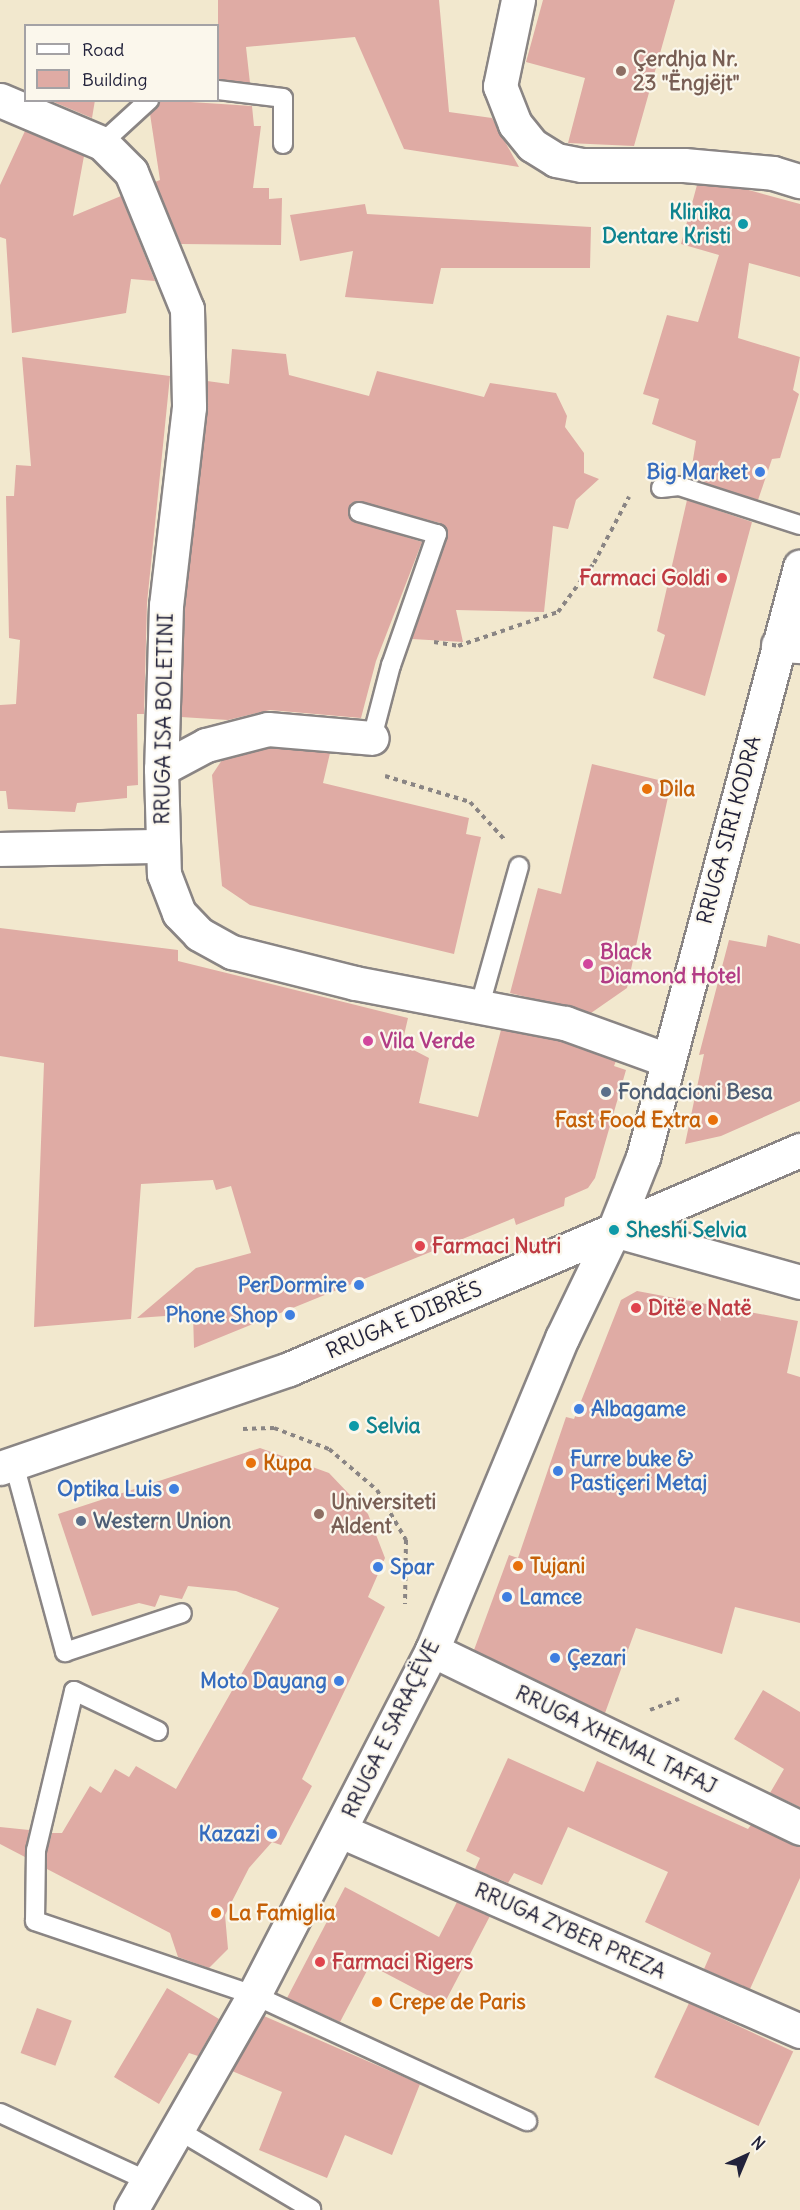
<!DOCTYPE html>
<meta charset="utf-8">
<style>
body{margin:0}
#map{position:relative;width:800px;height:2210px;overflow:hidden;background:#f2e8ce;font-family:Delius,sans-serif}
div>[style]{position:absolute}
[style*='--x']{left:calc(var(--x)*1px);top:calc(var(--y)*1px);width:calc(var(--w)*1px);rotate:calc(var(--a)*1deg)}
.building>*{inset:0;background:#dfaba4;transform-origin:0 0}
.path>*{height:4px;margin-top:-2px;transform-origin:0;background:repeating-linear-gradient(90deg,#8a8584 0 4.5px,transparent 0 9px)}
.roads{filter:drop-shadow(2px 0 #8a8584) drop-shadow(-2px 0 #8a8584) drop-shadow(0 2px #8a8584) drop-shadow(0 -2px #8a8584)}
.service>*{height:18px;margin:-9px;padding:0 9px;transform-origin:9px;border-radius:9px;background:#fff}
.minor>*{height:33px;margin:-16.5px;padding:0 16.5px;transform-origin:16.5px;border-radius:16.5px;background:#fff}
.tertiary>*{height:33px;margin:-16.5px;padding:0 16.5px;transform-origin:16.5px;border-radius:16.5px;background:#fff}
.secondary>*{height:33px;margin:-16.5px;padding:0 16.5px;transform-origin:16.5px;border-radius:16.5px;background:#fff}
.dots>*{width:16px;height:16px;translate:-50% -50%;box-sizing:border-box;border:3px solid #fbf7ec;border-radius:50%}
span{translate:-50% -50%;white-space:nowrap;text-align:center;line-height:1.15;-webkit-text-stroke:4.5px #fbf7ec;paint-order:stroke}
.education-label{font-size:21px;color:#785e54;font-weight:700}
.left{translate:0 -50%;text-align:left}
.culture-label{font-size:21px;color:#0d838f;font-weight:700}
.right{translate:-100% -50%;text-align:right}
.shop-label{font-size:21px;color:#366cbe;font-weight:700}
.health-label{font-size:21px;color:#be3a42;font-weight:700}
.street-label{font-size:21px;color:#22223b}
.food-label{font-size:21px;color:#c56008;font-weight:700}
.hotel-label{font-size:21px;color:#b23c85;font-weight:700}
.service-label{font-size:21px;color:#4e5e75;font-weight:700}
.legend{position:absolute;left:24px;top:24px;width:195px;height:78px;box-sizing:border-box;background:#fbf7ec;border:2px solid #a4a2a5;margin:0;padding:8px 10px;list-style:none;font-size:18px;color:#22223b}
.legend li{display:flex;align-items:center;gap:12px;height:30px}
.legend b{width:30px;border:2px solid #a4a2a5}
.north{position:absolute;left:716px;top:2126px;width:60px;height:60px;-webkit-text-stroke:4px #fbf7ec;paint-order:stroke;rotate:44deg;font-size:16px;font-weight:700;line-height:24px;text-align:center;color:#22223b}
.north::after{content:'';display:block;margin:auto;width:21px;height:27px;background:#22223b;clip-path:polygon(50% 0,100% 100%,50% 72%,0 100%)}
</style>
<div id="map">
<div class="building">
<div style="clip-path:polygon(218px 0,439px 0,449px 112px,492px 118px,519px 167px,404px 149px,355px 37px,246px 47px,250px 83px,218px 79px)"></div>
<div style="clip-path:polygon(543px 0,675px 0,634px 146px,568px 143px,585px 78px,526px 62px)"></div>
<div style="clip-path:polygon(49px 100px,95px 100px,92px 118px)"></div>
<div style="clip-path:polygon(160px 100px,252px 106px,254px 126px,261px 126px,253px 188px,269px 188px,269px 199px,282px 198px,281px 245px,181px 244px,155px 182px,160px 180px,150px 114px)"></div>
<div style="clip-path:polygon(25px 131px,84px 156px,73px 216px,121px 196px,155px 281px,131px 279px,126px 313px,12px 333px,6px 239px,0 237px,0 185px)"></div>
<div style="clip-path:polygon(697px 185px,745px 189px,800px 204px,800px 277px,749px 263px,738px 338px,800px 357px,793px 390px,799px 394px,780px 458px,772px 459px,758px 500px,690px 478px,696px 441px,652px 424px,659px 399px,643px 394px,667px 315px,698px 322px,719px 255px,681px 244px)"></div>
<div style="clip-path:polygon(365px 204px,367px 214px,591px 227px,590px 268px,441px 268px,433px 304px,345px 297px,353px 251px,300px 261px,290px 215px)"></div>
<div style="clip-path:polygon(232px 349px,286px 354px,289px 375px,369px 396px,377px 371px,484px 397px,490px 383px,556px 393px,567px 416px,565px 427px,584px 453px,584px 473px,599px 479px,576px 500px,568px 529px,553px 526px,544px 612px,456px 610px,463px 642px,412px 639px,448px 531px,440px 523px,356px 501px,348px 510px,351px 520px,422px 542px,376px 661px,361px 718px,270px 710px,228px 720px,181px 717px,185px 606px,207px 381px,229px 384px)"></div>
<div style="clip-path:polygon(22px 357px,170px 376px,147px 603px,144px 714px,137px 714px,138px 785px,127px 786px,127px 798px,77px 803px,75px 812px,8px 809px,6px 791px,0 791px,0 705px,16px 704px,20px 640px,9px 638px,6px 496px,14px 496px,16px 465px,31px 466px)"></div>
<div style="clip-path:polygon(687px 500px,752px 522px,705px 696px,653px 678px,665px 635px,657px 631px)"></div>
<div style="clip-path:polygon(270px 748px,330px 753px,323px 783px,469px 818px,466px 834px,481px 837px,454px 954px,250px 905px,222px 886px,212px 775px,222px 760px)"></div>
<div style="clip-path:polygon(592px 764px,671px 783px,627px 988px,591px 1013px,510px 993px,538px 888px,561px 894px)"></div>
<div style="clip-path:polygon(0 928px,178px 950px,178px 961px,408px 1018px,402px 1044px,429px 1058px,419px 1103px,478px 1117px,501px 1030px,560px 1041px,616px 1061px,614px 1066px,626px 1070px,595px 1178px,588px 1188px,565px 1198px,564px 1206px,516px 1225px,514px 1218px,194px 1348px,193px 1314px,137px 1318px,196px 1268px,251px 1253px,231px 1186px,216px 1190px,213px 1180px,141px 1184px,131px 1319px,34px 1327px,44px 1063px,0 1056px)"></div>
<div style="clip-path:polygon(768px 935px,800px 944px,800px 1101px,721px 1136px,685px 1144px,704px 1054px,699px 1055px,729px 940px,766px 947px)"></div>
<div style="clip-path:polygon(637px 1291px,798px 1321px,787px 1373px,800px 1377px,800px 1623px,735px 1607px,722px 1654px,636px 1628px,605px 1713px,474px 1650px,509px 1555px,518px 1558px,566px 1417px,574px 1419px,621px 1300px)"></div>
<div style="clip-path:polygon(260px 1448px,329px 1473px,368px 1514px,385px 1558px,368px 1597px,385px 1607px,302px 1779px,312px 1786px,281px 1845px,272px 1842px,249px 1868px,225px 1915px,228px 1949px,209px 1968px,178px 1957px,170px 1933px,47px 1869px,47px 1851px,52px 1833px,62px 1833px,90px 1786px,101px 1793px,115px 1769px,129px 1777px,136px 1766px,176px 1789px,279px 1608px,236px 1591px,188px 1586px,182px 1599px,160px 1595px,155px 1607px,139px 1603px,92px 1616px,58px 1514px)"></div>
<div style="clip-path:polygon(763px 1690px,800px 1712px,800px 1807px,770px 1793px,784px 1769px,734px 1739px)"></div>
<div style="clip-path:polygon(508px 1758px,584px 1792px,597px 1761px,748px 1829px,751px 1825px,800px 1847px,800px 1878px,750px 1989px,704px 1969px,711px 1953px,645px 1922px,668px 1872px,568px 1827px,542px 1885px,514px 1873px,508px 1883px,475px 1869px,480px 1858px,466px 1851px)"></div>
<div style="clip-path:polygon(0 1827px,29px 1830px,25px 1857px,0 1844px)"></div>
<div style="clip-path:polygon(345px 1887px,439px 1937px,457px 1902px,490px 1916px,444px 2004px,370px 1965px,340px 2022px,287px 1998px)"></div>
<div style="clip-path:polygon(167px 1988px,219px 2019px,198px 2056px,189px 2053px,159px 2104px,114px 2077px)"></div>
<div style="left:689px;top:2003px;width:115px;height:82px;rotate:25deg"></div>
<div style="left:37px;top:2008px;width:37px;height:48px;rotate:20deg"></div>
<div style="clip-path:polygon(264px 2016px,420px 2084px,392px 2155px,345px 2135px,327px 2178px,259px 2150px,282px 2092px,232px 2071px)"></div>
</div>
<div class="path">
<div style="--x:434;--y:642;--w:24;--a:9"></div>
<div style="--x:458;--y:646;--w:106;--a:-18.8"></div>
<div style="--x:558;--y:612;--w:61;--a:-53.7"></div>
<div style="--x:594;--y:563;--w:75;--a:-62.1"></div>
<div style="--x:385;--y:776;--w:89;--a:17"></div>
<div style="--x:470;--y:802;--w:50;--a:47.4"></div>
<div style="--x:243;--y:1429;--w:31;--a:-2"></div>
<div style="--x:274;--y:1428;--w:59;--a:20.9"></div>
<div style="--x:329;--y:1449;--w:63;--a:40.5"></div>
<div style="--x:377;--y:1490;--w:58;--a:59.9"></div>
<div style="--x:406;--y:1540;--w:64;--a:90.9"></div>
<div style="--x:650;--y:1710;--w:31;--a:-21"></div>
</div>
<div class="roads">
<div class="service">
<div style="--x:218;--y:90;--w:65;--a:7"></div>
<div style="--x:283;--y:98;--w:46;--a:90"></div>
<div style="--x:102;--y:143;--w:64;--a:-42.5"></div>
<div style="--x:661;--y:488;--w:18;--a:-6"></div>
<div style="--x:679;--y:486;--w:127;--a:17.9"></div>
<div style="--x:359;--y:512;--w:81;--a:15.8"></div>
<div style="--x:437;--y:534;--w:139;--a:109.3"></div>
<div style="--x:391;--y:665;--w:75;--a:104.6"></div>
<div style="--x:480;--y:1005;--w:144;--a:-74.3"></div>
<div style="--x:14;--y:1464;--w:195;--a:74.8"></div>
<div style="--x:65;--y:1652;--w:123;--a:-18.4"></div>
<div style="--x:158;--y:1731;--w:93;--a:-154.5"></div>
<div style="--x:74;--y:1691;--w:163;--a:103.4"></div>
<div style="--x:36;--y:1850;--w:71;--a:90.8"></div>
<div style="--x:35;--y:1921;--w:231;--a:18.7"></div>
<div style="--x:254;--y:1995;--w:301;--a:24.8"></div>
<div style="--x:0;--y:2113;--w:163;--a:24.7"></div>
<div style="--x:178;--y:2130;--w:155;--a:30.7"></div>
</div>
<div class="minor">
<div style="--x:518;--y:0;--w:88;--a:101.8"></div>
<div style="--x:500;--y:86;--w:41;--a:68.5"></div>
<div style="--x:515;--y:124;--w:27;--a:51"></div>
<div style="--x:532;--y:145;--w:28;--a:32"></div>
<div style="--x:556;--y:160;--w:26;--a:11"></div>
<div style="--x:582;--y:165;--w:102;--a:0"></div>
<div style="--x:684;--y:165;--w:89;--a:5.1"></div>
<div style="--x:773;--y:173;--w:28;--a:17"></div>
<div style="--x:0;--y:100;--w:111;--a:22.9"></div>
<div style="--x:102;--y:143;--w:41;--a:45"></div>
<div style="--x:131;--y:172;--w:148;--a:67.8"></div>
<div style="--x:187;--y:309;--w:98;--a:88.8"></div>
<div style="--x:189;--y:407;--w:199;--a:96.6"></div>
<div style="--x:166;--y:605;--w:164;--a:91.7"></div>
<div style="--x:161;--y:769;--w:105;--a:88.4"></div>
<div style="--x:164;--y:874;--w:42;--a:69"></div>
<div style="--x:179;--y:913;--w:29;--a:46"></div>
<div style="--x:199;--y:934;--w:38;--a:29"></div>
<div style="--x:232;--y:952;--w:127;--a:14.1"></div>
<div style="--x:355;--y:983;--w:214;--a:10.8"></div>
<div style="--x:565;--y:1023;--w:109;--a:19.9"></div>
<div style="--x:778;--y:645;--w:22;--a:3"></div>
<div style="--x:161;--y:769;--w:51;--a:-28.1"></div>
<div style="--x:206;--y:745;--w:64;--a:-14.5"></div>
<div style="--x:268;--y:729;--w:104;--a:4.9"></div>
<div style="--x:0;--y:849;--w:163;--a:-1.1"></div>
<div style="--x:432;--y:1650;--w:409;--a:25.8"></div>
<div style="--x:341;--y:1831;--w:501;--a:23.54"></div>
<div style="--x:131;--y:2210;--w:248;--a:-60.2"></div>
<div style="--x:254;--y:1995;--w:388;--a:-62.7"></div>
<div style="--x:432;--y:1650;--w:338;--a:-67.4"></div>
<div style="--x:562;--y:1338;--w:120;--a:-64.3"></div>
<div style="--x:614;--y:1230;--w:193;--a:15.6"></div>
</div>
<div class="tertiary">
<div style="--x:614;--y:1230;--w:79;--a:-68.3"></div>
<div style="--x:643;--y:1157;--w:611;--a:-75.1"></div>
</div>
<div class="secondary">
<div style="--x:0;--y:1468;--w:305;--a:-18.9"></div>
<div style="--x:289;--y:1369;--w:556;--a:-23.2"></div>
</div>
</div>
<div class="dots">
<div style="left:621px;top:71px;background:#8d6e63"></div>
<div style="left:743px;top:224px;background:#0f9aa8"></div>
<div style="left:760px;top:472px;background:#3f7fe0"></div>
<div style="left:722px;top:578px;background:#e0444e"></div>
<div style="left:647px;top:789px;background:#e8710a"></div>
<div style="left:588px;top:964px;background:#d1479c"></div>
<div style="left:368px;top:1041px;background:#d1479c"></div>
<div style="left:606px;top:1092px;background:#5c6f8a"></div>
<div style="left:713px;top:1120px;background:#e8710a"></div>
<div style="left:614px;top:1230px;background:#0f9aa8"></div>
<div style="left:420px;top:1246px;background:#e0444e"></div>
<div style="left:359px;top:1285px;background:#3f7fe0"></div>
<div style="left:636px;top:1308px;background:#e0444e"></div>
<div style="left:290px;top:1315px;background:#3f7fe0"></div>
<div style="left:579px;top:1409px;background:#3f7fe0"></div>
<div style="left:354px;top:1426px;background:#0f9aa8"></div>
<div style="left:251px;top:1463px;background:#e8710a"></div>
<div style="left:558px;top:1471px;background:#3f7fe0"></div>
<div style="left:174px;top:1489px;background:#3f7fe0"></div>
<div style="left:319px;top:1514px;background:#8d6e63"></div>
<div style="left:81px;top:1521px;background:#5c6f8a"></div>
<div style="left:518px;top:1566px;background:#e8710a"></div>
<div style="left:378px;top:1567px;background:#3f7fe0"></div>
<div style="left:507px;top:1597px;background:#3f7fe0"></div>
<div style="left:555px;top:1658px;background:#3f7fe0"></div>
<div style="left:339px;top:1681px;background:#3f7fe0"></div>
<div style="left:272px;top:1834px;background:#3f7fe0"></div>
<div style="left:216px;top:1913px;background:#e8710a"></div>
<div style="left:320px;top:1962px;background:#e0444e"></div>
<div style="left:377px;top:2002px;background:#e8710a"></div>
</div>
<div class="education-label">
<span class="left" style="left:633px;top:71px">Çerdhja Nr.<br>23 "Ëngjëjt"</span>
<span class="left" style="left:331px;top:1514px">Universiteti<br>Aldent</span>
</div>
<div class="culture-label">
<span class="right" style="left:731px;top:224px">Klinika<br>Dentare Kristi</span>
<span class="left" style="left:626px;top:1230px">Sheshi Selvia</span>
<span class="left" style="left:366px;top:1426px">Selvia</span>
</div>
<div class="shop-label">
<span class="right" style="left:748px;top:472px">Big Market</span>
<span class="right" style="left:347px;top:1285px">PerDormire</span>
<span class="right" style="left:278px;top:1315px">Phone Shop</span>
<span class="left" style="left:591px;top:1409px">Albagame</span>
<span class="left" style="left:570px;top:1471px">Furre buke &amp;<br>Pastiçeri Metaj</span>
<span class="right" style="left:162px;top:1489px">Optika Luis</span>
<span class="left" style="left:390px;top:1567px">Spar</span>
<span class="left" style="left:519px;top:1597px">Lamce</span>
<span class="left" style="left:567px;top:1658px">Çezari</span>
<span class="right" style="left:327px;top:1681px">Moto Dayang</span>
<span class="right" style="left:260px;top:1834px">Kazazi</span>
</div>
<div class="health-label">
<span class="right" style="left:710px;top:578px">Farmaci Goldi</span>
<span class="left" style="left:432px;top:1246px">Farmaci Nutri</span>
<span class="left" style="left:648px;top:1308px">Ditë e Natë</span>
<span class="left" style="left:332px;top:1962px">Farmaci Rigers</span>
</div>
<div class="street-label">
<span style="left:164px;top:719px;rotate:-89deg">RRUGA ISA BOLETINI</span>
<span style="left:729px;top:830px;rotate:-75deg">RRUGA SIRI KODRA</span>
<span style="left:404px;top:1320px;rotate:-23deg">RRUGA E DIBRËS</span>
<span style="left:391px;top:1729px;rotate:-64deg">RRUGA E SARAÇËVE</span>
<span style="left:616px;top:1740px;rotate:26deg">RRUGA XHEMAL TAFAJ</span>
<span style="left:570px;top:1931px;rotate:24deg">RRUGA ZYBER PREZA</span>
</div>
<div class="food-label">
<span class="left" style="left:659px;top:789px">Dila</span>
<span class="right" style="left:701px;top:1120px">Fast Food Extra</span>
<span class="left" style="left:263px;top:1463px">Kupa</span>
<span class="left" style="left:530px;top:1566px">Tujani</span>
<span class="left" style="left:228px;top:1913px">La Famiglia</span>
<span class="left" style="left:389px;top:2002px">Crepe de Paris</span>
</div>
<div class="hotel-label">
<span class="left" style="left:600px;top:964px">Black<br>Diamond Hotel</span>
<span class="left" style="left:380px;top:1041px">Vila Verde</span>
</div>
<div class="service-label">
<span class="left" style="left:618px;top:1092px">Fondacioni Besa</span>
<span class="left" style="left:93px;top:1521px">Western Union</span>
</div>
<ul class="legend">
<li><b style="height:8px;background:#fff"></b>Road</li>
<li><b style="height:16px;background:#dfaba4"></b>Building</li>
</ul>
<div class="north">N</div>
</div>
